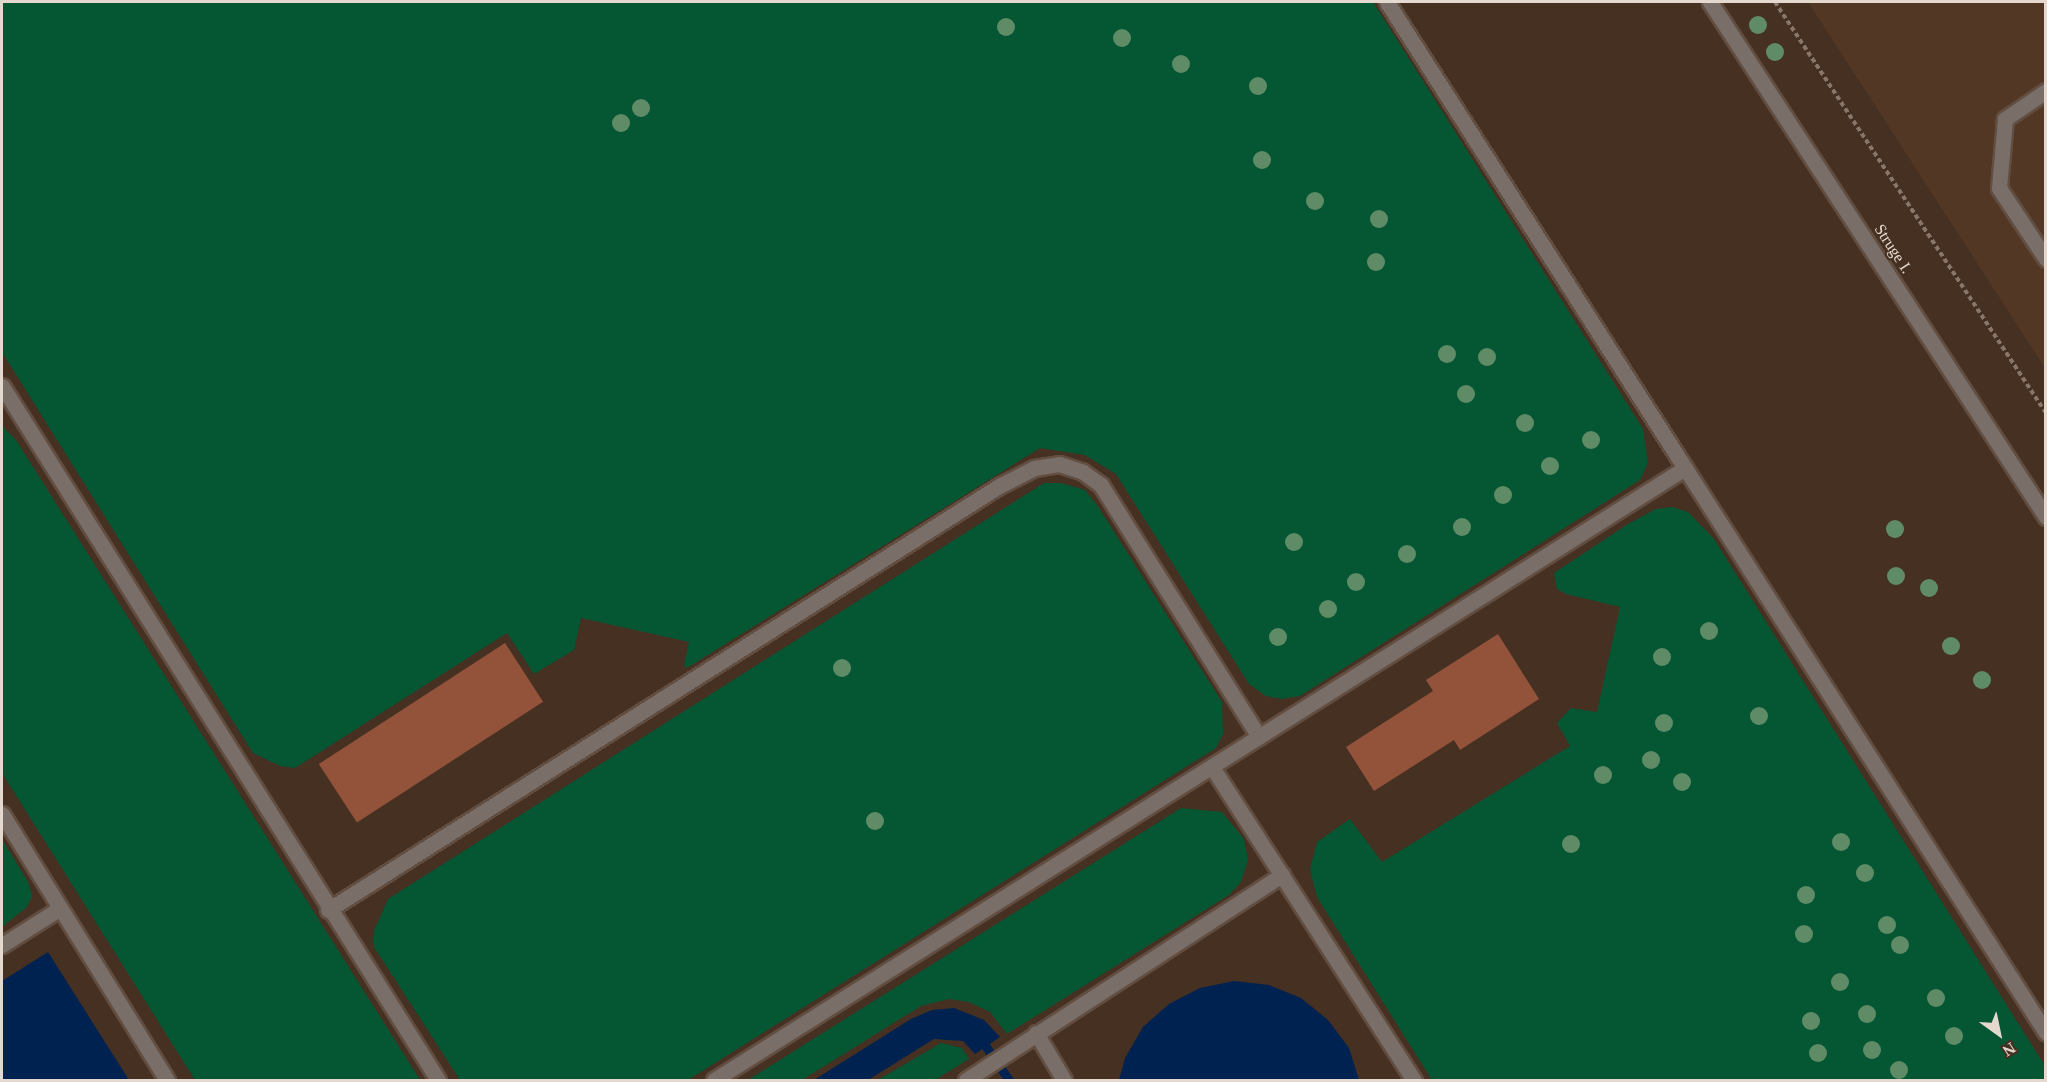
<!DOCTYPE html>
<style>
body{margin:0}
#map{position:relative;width:2047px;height:1082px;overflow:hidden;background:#453022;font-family:Georgia,serif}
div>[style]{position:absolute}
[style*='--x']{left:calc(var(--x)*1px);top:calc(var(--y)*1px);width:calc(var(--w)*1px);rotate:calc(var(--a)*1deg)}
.built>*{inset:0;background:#513724}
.green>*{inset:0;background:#055633}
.water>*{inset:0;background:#002250}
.stream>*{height:9px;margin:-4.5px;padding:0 4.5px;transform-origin:4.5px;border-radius:4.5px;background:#002250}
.building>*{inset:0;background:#93533a;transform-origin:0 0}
.path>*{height:4px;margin-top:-2px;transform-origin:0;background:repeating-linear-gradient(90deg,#88766b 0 4.5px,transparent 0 7.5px)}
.roads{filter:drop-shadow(2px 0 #624e41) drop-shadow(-2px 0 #624e41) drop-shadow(0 2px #624e41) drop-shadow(0 -2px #624e41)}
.minor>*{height:15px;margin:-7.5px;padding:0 7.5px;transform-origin:7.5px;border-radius:7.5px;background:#796e68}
.trees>*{width:18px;height:18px;margin:-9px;border-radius:50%;background:#5f8c67}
span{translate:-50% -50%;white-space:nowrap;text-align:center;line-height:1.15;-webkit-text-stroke:4.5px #453022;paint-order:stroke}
.street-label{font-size:16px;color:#e5d8cf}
.frame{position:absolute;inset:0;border:3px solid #e5d8cf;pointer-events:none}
.north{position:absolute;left:1969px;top:1004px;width:60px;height:60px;-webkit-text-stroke:4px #453022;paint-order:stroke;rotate:147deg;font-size:16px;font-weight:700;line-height:24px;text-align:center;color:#e5d8cf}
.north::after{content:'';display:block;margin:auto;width:21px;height:27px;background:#e5d8cf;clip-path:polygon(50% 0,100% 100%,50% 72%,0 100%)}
</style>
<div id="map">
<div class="built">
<div style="clip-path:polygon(1808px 2px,2045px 2px,2045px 368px)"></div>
</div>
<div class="green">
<div style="clip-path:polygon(2px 2px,1373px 2px,1643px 429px,1648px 463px,1640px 480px,1300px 696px,1282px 699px,1266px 696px,1249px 684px,1116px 474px,1085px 455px,1040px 448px,687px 668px,684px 665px,689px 642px,581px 618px,574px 650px,534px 674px,507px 633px,295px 768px,280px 766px,253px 753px,2px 352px)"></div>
<div style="clip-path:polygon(2px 426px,16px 440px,420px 1080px,195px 1080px,2px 773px)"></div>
<div style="clip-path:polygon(1044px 483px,1061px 483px,1085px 490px,1097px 505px,1222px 702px,1223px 734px,1216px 748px,688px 1080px,460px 1080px,374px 947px,374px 931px,388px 899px)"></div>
<div style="clip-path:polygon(1672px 507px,1688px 512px,1714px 539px,2045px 1066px,2045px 1080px,1432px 1080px,1317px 897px,1310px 870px,1317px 842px,1350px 819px,1382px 862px,1570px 746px,1557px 723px,1571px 708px,1597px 712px,1620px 607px,1566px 594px,1557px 589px,1554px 573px,1628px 524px,1656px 509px)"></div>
<div style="clip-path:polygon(1181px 808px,1222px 812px,1244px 839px,1248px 860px,1241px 882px,1229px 895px,1007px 1034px,990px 1012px,969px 1002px,949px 999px,921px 1006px,802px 1080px,748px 1080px)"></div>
<div style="clip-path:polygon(2px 839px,28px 882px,32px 896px,27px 907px,2px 927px)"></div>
<div style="clip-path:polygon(941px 1043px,962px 1048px,969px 1059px,935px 1080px,878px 1080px)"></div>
</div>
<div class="water">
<div style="clip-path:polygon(48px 952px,129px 1080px,2px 1080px,2px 981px)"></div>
<div style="clip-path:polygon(1234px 981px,1269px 985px,1301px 998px,1328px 1020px,1349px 1048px,1359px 1080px,1119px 1080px,1125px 1058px,1143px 1027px,1169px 1004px,1200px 988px)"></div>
<div style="clip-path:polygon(954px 1008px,984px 1020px,1000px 1037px,975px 1054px,963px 1041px,934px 1039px,868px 1080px,814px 1080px,911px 1019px,932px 1010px)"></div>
</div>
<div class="stream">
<div style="--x:980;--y:1038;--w:51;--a:55.4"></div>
</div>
<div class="building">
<div style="clip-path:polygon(1498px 634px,1539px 699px,1460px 750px,1454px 740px,1374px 791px,1346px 747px,1433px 691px,1426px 680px)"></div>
<div style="left:505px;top:643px;width:70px;height:222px;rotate:57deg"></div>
</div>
<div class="path">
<div style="--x:1775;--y:2;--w:492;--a:56.6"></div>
</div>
<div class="roads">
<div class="minor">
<div style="--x:1387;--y:2;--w:553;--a:57.4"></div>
<div style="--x:1710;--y:2;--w:615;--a:56.88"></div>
<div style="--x:2046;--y:91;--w:50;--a:145.7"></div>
<div style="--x:2005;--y:119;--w:69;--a:95"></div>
<div style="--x:1999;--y:188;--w:85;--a:56.5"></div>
<div style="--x:2;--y:386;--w:820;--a:57.86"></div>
<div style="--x:1212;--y:767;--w:373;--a:57.2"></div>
<div style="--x:2;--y:814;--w:313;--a:58.2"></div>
<div style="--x:328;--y:910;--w:794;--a:-32.29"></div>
<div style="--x:999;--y:486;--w:39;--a:-27"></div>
<div style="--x:1034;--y:468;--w:25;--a:-9"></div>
<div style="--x:1059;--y:464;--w:25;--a:18"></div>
<div style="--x:1083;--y:472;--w:22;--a:36"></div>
<div style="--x:1101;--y:485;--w:297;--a:57.9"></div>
<div style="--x:2;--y:945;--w:67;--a:-32.3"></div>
<div style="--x:1036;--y:1033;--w:55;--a:59.2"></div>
<div style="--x:714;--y:1080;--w:1148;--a:-32.22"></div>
<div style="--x:1685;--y:468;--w:670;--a:57.42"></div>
<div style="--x:966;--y:1080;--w:377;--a:-33"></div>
</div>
</div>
<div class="trees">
<div style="left:1758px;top:25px"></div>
<div style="left:1006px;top:27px"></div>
<div style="left:1122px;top:38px"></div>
<div style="left:1775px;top:52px"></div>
<div style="left:1181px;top:64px"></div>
<div style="left:1258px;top:86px"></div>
<div style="left:641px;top:108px"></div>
<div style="left:621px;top:123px"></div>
<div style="left:1262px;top:160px"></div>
<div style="left:1315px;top:201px"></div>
<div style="left:1379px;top:219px"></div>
<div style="left:1376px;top:262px"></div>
<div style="left:1447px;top:354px"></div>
<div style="left:1487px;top:357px"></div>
<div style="left:1466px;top:394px"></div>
<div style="left:1525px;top:423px"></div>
<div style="left:1591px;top:440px"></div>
<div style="left:1550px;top:466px"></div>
<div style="left:1503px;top:495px"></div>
<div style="left:1462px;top:527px"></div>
<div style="left:1895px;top:529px"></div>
<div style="left:1294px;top:542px"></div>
<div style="left:1407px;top:554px"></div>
<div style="left:1896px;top:576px"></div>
<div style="left:1356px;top:582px"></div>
<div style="left:1929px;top:588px"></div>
<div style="left:1328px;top:609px"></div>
<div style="left:1709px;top:631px"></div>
<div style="left:1278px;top:637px"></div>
<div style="left:1951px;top:646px"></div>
<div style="left:1662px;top:657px"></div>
<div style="left:842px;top:668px"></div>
<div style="left:1982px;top:680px"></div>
<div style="left:1759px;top:716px"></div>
<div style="left:1664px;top:723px"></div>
<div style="left:1651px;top:760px"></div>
<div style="left:1603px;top:775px"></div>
<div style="left:1682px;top:782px"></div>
<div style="left:875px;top:821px"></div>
<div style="left:1841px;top:842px"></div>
<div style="left:1571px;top:844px"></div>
<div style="left:1865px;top:873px"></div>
<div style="left:1806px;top:895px"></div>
<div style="left:1887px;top:925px"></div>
<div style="left:1804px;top:934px"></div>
<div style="left:1900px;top:945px"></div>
<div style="left:1840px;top:982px"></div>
<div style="left:1936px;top:998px"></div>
<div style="left:1867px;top:1014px"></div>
<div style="left:1811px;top:1021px"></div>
<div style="left:1954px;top:1036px"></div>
<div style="left:1872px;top:1050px"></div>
<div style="left:1818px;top:1053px"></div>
<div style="left:1899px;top:1070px"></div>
</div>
<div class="street-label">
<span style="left:1893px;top:249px;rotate:57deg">Struge I.</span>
</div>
<div class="frame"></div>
<div class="north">N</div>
</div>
